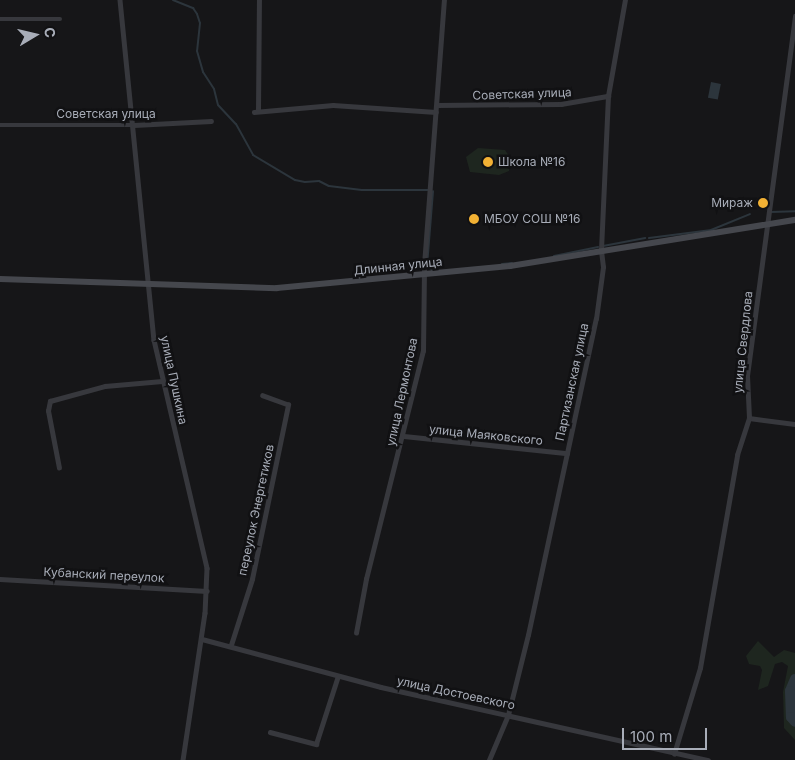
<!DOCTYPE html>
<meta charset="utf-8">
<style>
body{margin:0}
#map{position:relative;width:795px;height:760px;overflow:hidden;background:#161618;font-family:Inter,sans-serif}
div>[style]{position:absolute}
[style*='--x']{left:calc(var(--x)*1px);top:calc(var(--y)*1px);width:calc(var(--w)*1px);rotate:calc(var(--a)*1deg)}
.green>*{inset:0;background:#1e261f}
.water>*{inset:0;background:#2c353c;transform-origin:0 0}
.stream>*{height:2px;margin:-1px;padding:0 1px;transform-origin:1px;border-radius:1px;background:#2c353c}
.river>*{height:10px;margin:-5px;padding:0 5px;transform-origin:5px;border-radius:5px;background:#2c353c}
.minor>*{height:4.5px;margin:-2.25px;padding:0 2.25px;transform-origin:2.25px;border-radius:2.25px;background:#37383d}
.secondary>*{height:6px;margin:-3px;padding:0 3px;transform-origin:3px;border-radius:3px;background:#45474d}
.dots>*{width:14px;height:14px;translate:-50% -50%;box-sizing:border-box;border:2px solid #111113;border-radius:50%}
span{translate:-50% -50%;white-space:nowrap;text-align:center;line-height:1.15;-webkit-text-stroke:5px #111113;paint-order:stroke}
.street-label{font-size:12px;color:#a8adb8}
.poi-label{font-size:12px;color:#a8adb8}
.left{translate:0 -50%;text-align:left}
.right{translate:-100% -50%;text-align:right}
.north{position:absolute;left:10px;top:10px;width:50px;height:50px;-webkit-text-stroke:4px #111113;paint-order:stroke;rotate:81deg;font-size:14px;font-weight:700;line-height:20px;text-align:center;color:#a8adb8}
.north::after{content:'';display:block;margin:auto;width:18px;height:22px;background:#a8adb8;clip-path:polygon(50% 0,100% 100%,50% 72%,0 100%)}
.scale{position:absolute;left:622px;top:728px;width:85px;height:22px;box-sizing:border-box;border:2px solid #a8adb8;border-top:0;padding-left:6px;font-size:15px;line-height:18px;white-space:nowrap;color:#a8adb8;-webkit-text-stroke:4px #111113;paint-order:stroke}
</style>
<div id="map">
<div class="green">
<div style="clip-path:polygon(478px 148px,505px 150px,511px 159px,509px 171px,499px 175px,470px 172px,466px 157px)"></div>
<div style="clip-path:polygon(758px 641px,774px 657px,784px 650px,795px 653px,795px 740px,784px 728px,783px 692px,788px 666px,782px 662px,775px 664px,768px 686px,758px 690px,762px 670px,760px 666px,749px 664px,746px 656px)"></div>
</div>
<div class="water">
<div style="left:711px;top:82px;width:10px;height:16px;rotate:11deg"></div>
</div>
<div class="stream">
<div style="--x:173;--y:0;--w:22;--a:22"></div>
<div style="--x:193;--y:8;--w:7;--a:56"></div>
<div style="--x:197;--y:14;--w:9;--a:72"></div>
<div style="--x:200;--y:23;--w:28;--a:96"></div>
<div style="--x:197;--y:51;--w:22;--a:74"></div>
<div style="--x:203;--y:72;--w:20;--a:57"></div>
<div style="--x:214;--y:89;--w:16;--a:76"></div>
<div style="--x:218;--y:105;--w:26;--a:47"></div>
<div style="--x:236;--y:124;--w:35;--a:61"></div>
<div style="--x:253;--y:155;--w:49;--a:30.8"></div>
<div style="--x:295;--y:180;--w:10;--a:11"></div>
<div style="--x:305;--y:182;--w:14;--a:-4"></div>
<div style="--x:319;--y:181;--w:11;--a:27"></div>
<div style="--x:329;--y:186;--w:33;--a:7"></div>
<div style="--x:362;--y:190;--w:66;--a:0"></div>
<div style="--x:771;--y:212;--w:24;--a:-2"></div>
<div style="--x:649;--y:238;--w:63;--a:-7.4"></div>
<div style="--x:711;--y:230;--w:42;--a:-22.3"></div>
<div style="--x:603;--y:246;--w:43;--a:-10.8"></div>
<div style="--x:554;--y:256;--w:45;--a:-11.6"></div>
<div style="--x:502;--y:264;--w:10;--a:-6"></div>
<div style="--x:432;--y:270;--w:6;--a:-141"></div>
<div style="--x:427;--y:266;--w:75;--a:-85.4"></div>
</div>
<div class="river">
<div style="--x:795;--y:679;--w:13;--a:113"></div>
<div style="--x:790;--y:691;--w:26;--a:88"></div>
<div style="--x:791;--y:717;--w:6;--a:51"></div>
</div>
<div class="minor">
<div style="--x:120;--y:0;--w:342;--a:84.3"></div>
<div style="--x:154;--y:340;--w:234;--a:76.9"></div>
<div style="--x:207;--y:568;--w:45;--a:92.5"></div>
<div style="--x:205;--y:613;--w:149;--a:98.5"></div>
<div style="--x:0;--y:19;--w:60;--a:0"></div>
<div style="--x:437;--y:105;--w:124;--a:-0.5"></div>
<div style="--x:561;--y:104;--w:48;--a:-9.7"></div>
<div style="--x:258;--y:110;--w:110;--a:-89.5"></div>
<div style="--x:254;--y:112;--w:79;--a:-5.1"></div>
<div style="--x:333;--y:105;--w:103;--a:3.9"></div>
<div style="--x:0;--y:125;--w:134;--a:0"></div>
<div style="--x:134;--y:125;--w:77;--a:-3"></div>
<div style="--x:749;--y:418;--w:46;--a:7.4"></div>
<div style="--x:404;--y:436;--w:164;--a:6"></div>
<div style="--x:59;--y:468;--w:58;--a:-100.9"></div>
<div style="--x:48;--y:411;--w:10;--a:-79"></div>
<div style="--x:50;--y:401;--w:57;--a:-15.3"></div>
<div style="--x:105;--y:386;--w:57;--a:-5"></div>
<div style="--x:0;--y:579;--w:207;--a:3.3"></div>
<div style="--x:356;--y:633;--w:55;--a:-79.5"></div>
<div style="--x:366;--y:579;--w:235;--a:-76"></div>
<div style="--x:423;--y:351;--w:86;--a:-89.3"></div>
<div style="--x:424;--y:265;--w:266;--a:-85.7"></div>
<div style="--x:202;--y:639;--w:185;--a:15"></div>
<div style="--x:381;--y:687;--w:335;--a:12.6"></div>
<div style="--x:231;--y:645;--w:69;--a:-72.3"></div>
<div style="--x:252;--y:579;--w:178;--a:-78.3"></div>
<div style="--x:288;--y:405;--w:27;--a:-160"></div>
<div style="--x:270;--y:732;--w:48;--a:14.6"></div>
<div style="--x:316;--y:744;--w:71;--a:-72.1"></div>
<div style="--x:674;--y:754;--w:90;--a:-73.2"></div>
<div style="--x:700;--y:668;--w:216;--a:-80.1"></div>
<div style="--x:737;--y:455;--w:39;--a:-72"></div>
<div style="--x:749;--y:418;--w:42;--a:-92.7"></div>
<div style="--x:747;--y:376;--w:363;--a:-82.4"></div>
<div style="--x:489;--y:760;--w:49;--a:-67.1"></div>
<div style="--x:508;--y:715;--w:82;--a:-76"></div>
<div style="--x:528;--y:635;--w:323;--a:-77.9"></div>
<div style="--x:596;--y:319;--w:52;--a:-82.3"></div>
<div style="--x:603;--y:267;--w:17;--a:-97"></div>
<div style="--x:601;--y:250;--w:154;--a:-87.4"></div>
<div style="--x:608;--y:96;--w:97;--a:-80"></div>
</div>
<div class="secondary">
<div style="--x:0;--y:279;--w:277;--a:1.9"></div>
<div style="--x:277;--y:288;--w:234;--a:-5.4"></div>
<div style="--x:510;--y:266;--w:289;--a:-9.2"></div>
</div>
<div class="dots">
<div style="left:488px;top:162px;background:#f2b134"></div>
<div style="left:763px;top:203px;background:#f2b134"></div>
<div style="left:474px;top:219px;background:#f2b134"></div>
</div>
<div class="street-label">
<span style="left:522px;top:94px;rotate:-2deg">Советская улица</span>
<span style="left:106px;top:114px">Советская улица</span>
<span style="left:398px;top:266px;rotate:-6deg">Длинная улица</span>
<span style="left:743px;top:342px;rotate:-84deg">улица Свердлова</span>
<span style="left:174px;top:380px;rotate:78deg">улица Пушкина</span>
<span style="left:572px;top:382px;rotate:-78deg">Партизанская улица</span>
<span style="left:402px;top:392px;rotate:-78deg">улица Лермонтова</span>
<span style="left:486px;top:435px;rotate:6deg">улица Маяковского</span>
<span style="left:256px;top:510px;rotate:-78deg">переулок Энергетиков</span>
<span style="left:104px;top:575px;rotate:3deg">Кубанский переулок</span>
<span style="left:456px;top:693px;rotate:12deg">улица Достоевского</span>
</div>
<div class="poi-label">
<span class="left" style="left:498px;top:162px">Школа №16</span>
<span class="right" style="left:753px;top:203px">Мираж</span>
<span class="left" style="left:484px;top:219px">МБОУ СОШ №16</span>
</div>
<div class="north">С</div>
<div class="scale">100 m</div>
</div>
